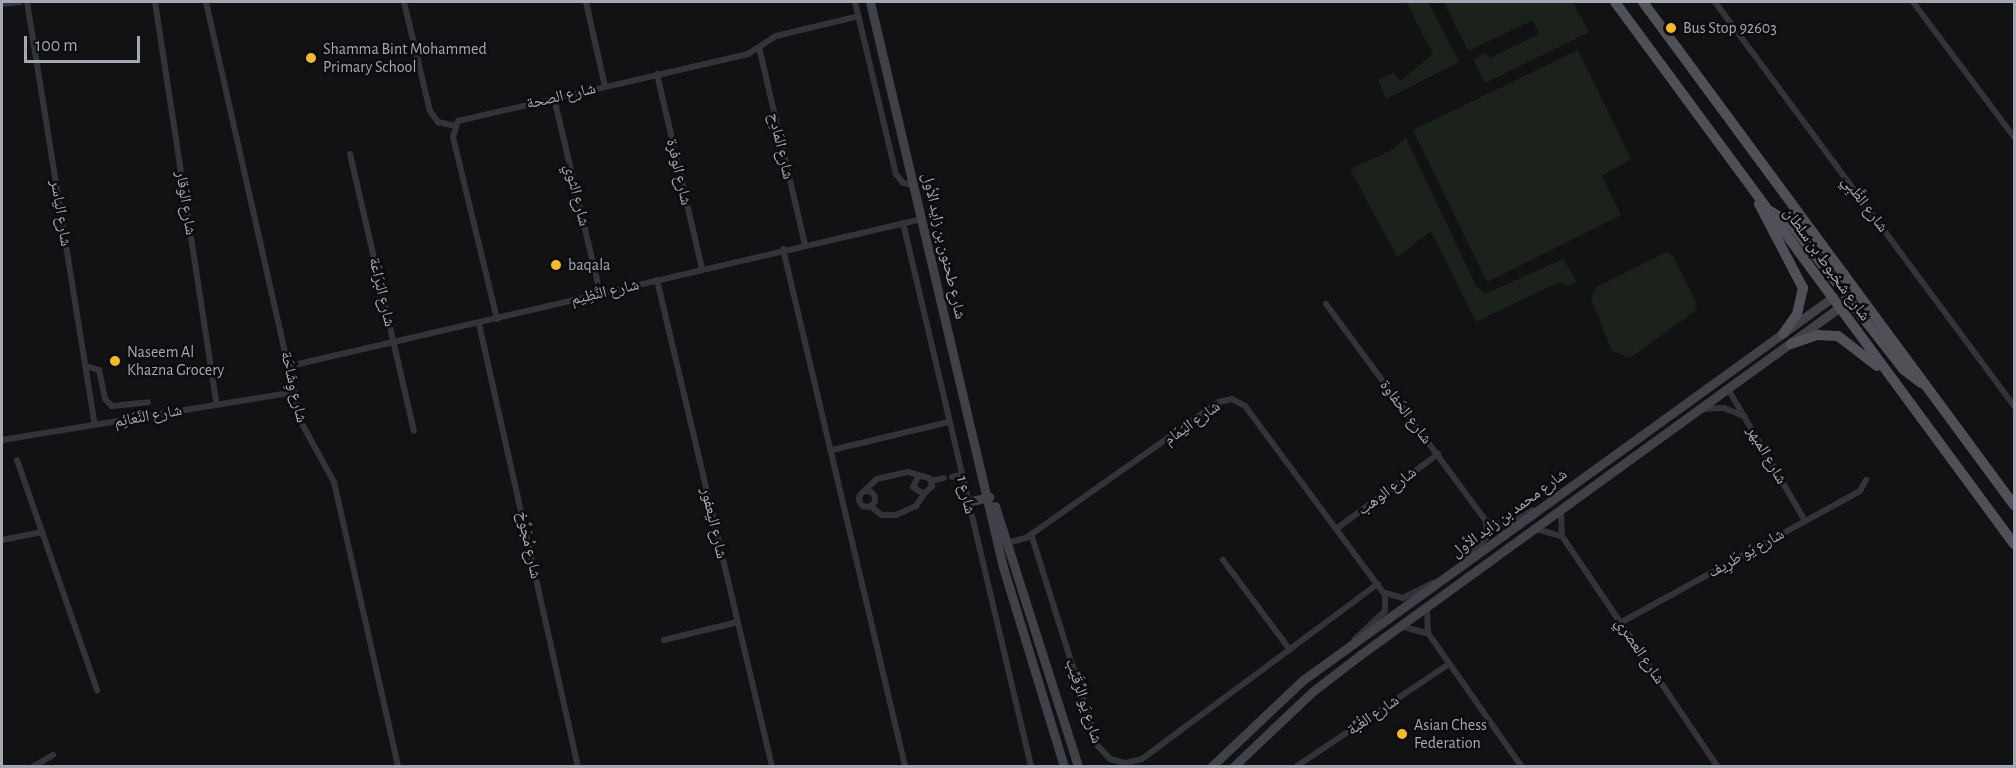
<!DOCTYPE html>
<meta charset="utf-8">
<style>
body{margin:0}
#map{position:relative;width:2016px;height:768px;overflow:hidden;background:#121214;font-family:"Alegreya Sans","Noto Naskh Arabic",sans-serif}
div>[style]{position:absolute}
[style*='--x']{left:calc(var(--x)*1px);top:calc(var(--y)*1px);width:calc(var(--w)*1px);rotate:calc(var(--a)*1deg)}
.green>*{inset:0;background:#1a221b}
.street>*{height:6px;margin:-3px;padding:0 3px;transform-origin:3px;border-radius:3px;background:#333439}
.street>.ring{margin:-3px;padding:0;box-sizing:content-box;background:none;border:6px solid #333439;border-radius:50%}
.secondary>*{height:9px;margin:-4.5px;padding:0 4.5px;transform-origin:4.5px;border-radius:4.5px;background:#414249}
.primary>*{height:10px;margin:-5px;padding:0 5px;transform-origin:5px;border-radius:5px;background:#4f5058}
.dots>*{width:16px;height:16px;translate:-50% -50%;box-sizing:border-box;border:3px solid #0d0d0f;border-radius:50%}
span{translate:-50% -50%;white-space:nowrap;text-align:center;line-height:1.15;-webkit-text-stroke:5px #0d0d0f;paint-order:stroke}
.poi-label{font-size:16px;color:#a3a8b5}
.left{translate:0 -50%;text-align:left}
.street-label{font-size:16px;color:#a3a8b5}
.frame{position:absolute;inset:0;border:3px solid #a3a8b5;pointer-events:none}
.scale{position:absolute;left:24px;top:36px;width:116px;height:27px;box-sizing:border-box;border:3px solid #a3a8b5;border-top:0;padding-left:8px;font-size:18px;line-height:21px;white-space:nowrap;color:#a3a8b5;-webkit-text-stroke:4px #0d0d0f;paint-order:stroke}
</style>
<div id="map">
<div class="green">
<div style="clip-path:polygon(1406px 2px,1428px 2px,1459px 62px,1386px 99px,1378px 80px,1394px 72px,1400px 81px,1433px 54px)"></div>
<div style="clip-path:polygon(1444px 2px,1573px 2px,1589px 32px,1485px 83px,1473px 59px,1486px 53px,1490px 58px,1539px 34px,1533px 20px,1468px 51px)"></div>
<div style="clip-path:polygon(1578px 50px,1631px 159px,1602px 176px,1621px 215px,1487px 282px,1413px 130px)"></div>
<div style="clip-path:polygon(1406px 138px,1476px 286px,1485px 294px,1563px 259px,1577px 282px,1568px 287px,1559px 282px,1476px 322px,1431px 231px,1397px 257px,1350px 169px,1392px 150px)"></div>
<div style="clip-path:polygon(1666px 252px,1673px 256px,1697px 304px,1695px 311px,1630px 358px,1612px 351px,1591px 299px,1596px 287px)"></div>
</div>
<div class="street">
<div style="--x:27;--y:2;--w:428;--a:80.9"></div>
<div style="--x:155;--y:2;--w:408;--a:81.3"></div>
<div style="--x:206;--y:2;--w:431;--a:77.3"></div>
<div style="--x:301;--y:422;--w:68;--a:61.2"></div>
<div style="--x:334;--y:482;--w:291;--a:77.3"></div>
<div style="--x:404;--y:2;--w:112;--a:76.6"></div>
<div style="--x:430;--y:111;--w:14;--a:54"></div>
<div style="--x:438;--y:122;--w:17;--a:13"></div>
<div style="--x:586;--y:2;--w:86;--a:77.3"></div>
<div style="--x:855;--y:2;--w:177;--a:76.6"></div>
<div style="--x:896;--y:174;--w:11;--a:52"></div>
<div style="--x:903;--y:183;--w:12;--a:9"></div>
<div style="--x:1715;--y:2;--w:503;--a:53.49"></div>
<div style="--x:1913;--y:2;--w:169;--a:53.2"></div>
<div style="--x:2;--y:4;--w:18;--a:-6"></div>
<div style="--x:759;--y:47;--w:202;--a:76.9"></div>
<div style="--x:657;--y:74;--w:200;--a:77"></div>
<div style="--x:554;--y:98;--w:199;--a:76.7"></div>
<div style="--x:350;--y:154;--w:284;--a:77"></div>
<div style="--x:903;--y:223;--w:558;--a:76.74"></div>
<div style="--x:783;--y:249;--w:531;--a:76.72"></div>
<div style="--x:657;--y:280;--w:499;--a:76.7"></div>
<div style="--x:1326;--y:304;--w:270;--a:53.6"></div>
<div style="--x:1486;--y:521;--w:16;--a:86"></div>
<div style="--x:1487;--y:537;--w:30;--a:134"></div>
<div style="--x:497;--y:319;--w:187;--a:-103.6"></div>
<div style="--x:453;--y:137;--w:17;--a:-73"></div>
<div style="--x:458;--y:121;--w:298;--a:-13"></div>
<div style="--x:748;--y:54;--w:33;--a:-33"></div>
<div style="--x:776;--y:36;--w:85;--a:-13.5"></div>
<div style="--x:479;--y:324;--w:453;--a:77.4"></div>
<div style="--x:86;--y:366;--w:14;--a:17"></div>
<div style="--x:99;--y:370;--w:30;--a:78"></div>
<div style="--x:105;--y:399;--w:10;--a:45"></div>
<div style="--x:112;--y:406;--w:36;--a:-6"></div>
<div style="--x:290;--y:366;--w:649;--a:-13.09"></div>
<div style="--x:1728;--y:389;--w:153;--a:59.7"></div>
<div style="--x:1702;--y:409;--w:22;--a:-3"></div>
<div style="--x:1724;--y:408;--w:22;--a:22"></div>
<div style="--x:2;--y:440;--w:297;--a:-9.3"></div>
<div style="--x:832;--y:450;--w:120;--a:-13.5"></div>
<div style="--x:17;--y:460;--w:244;--a:70.8"></div>
<div style="--x:952;--y:477;--w:9;--a:-13"></div>
<div style="--x:931;--y:481;--w:13;--a:-13"></div>
<div style="--x:865;--y:490;--w:16;--a:-43"></div>
<div style="--x:877;--y:479;--w:32;--a:-13"></div>
<div style="--x:908;--y:472;--w:22;--a:16"></div>
<div style="--x:929;--y:478;--w:9;--a:69"></div>
<div style="--x:932;--y:486;--w:11;--a:135"></div>
<div style="--x:924;--y:494;--w:13;--a:-148"></div>
<div style="--x:913;--y:487;--w:13;--a:-63"></div>
<div class="ring" style="left:859px;top:491px;width:10px;height:10px"></div>
<div style="--x:870;--y:506;--w:15;--a:37"></div>
<div style="--x:882;--y:515;--w:14;--a:0"></div>
<div style="--x:896;--y:515;--w:22;--a:-24"></div>
<div style="--x:916;--y:506;--w:14;--a:-56"></div>
<div style="--x:1561;--y:511;--w:25;--a:88"></div>
<div style="--x:1562;--y:536;--w:277;--a:56"></div>
<div style="--x:1486;--y:522;--w:22;--a:8"></div>
<div style="--x:1508;--y:525;--w:29;--a:-31"></div>
<div style="--x:1336;--y:529;--w:127;--a:-36.3"></div>
<div style="--x:1536;--y:529;--w:26;--a:16"></div>
<div style="--x:1031;--y:534;--w:222;--a:72.5"></div>
<div style="--x:1098;--y:746;--w:18;--a:47"></div>
<div style="--x:1110;--y:759;--w:16;--a:14"></div>
<div style="--x:1126;--y:763;--w:16;--a:-14"></div>
<div style="--x:1142;--y:759;--w:294;--a:-36.6"></div>
<div style="--x:2;--y:540;--w:41;--a:-11.3"></div>
<div style="--x:1007;--y:543;--w:20;--a:-15"></div>
<div style="--x:1026;--y:538;--w:236;--a:-35.2"></div>
<div style="--x:1219;--y:402;--w:13;--a:-13"></div>
<div style="--x:1232;--y:399;--w:15;--a:28"></div>
<div style="--x:1245;--y:406;--w:235;--a:53.5"></div>
<div style="--x:1385;--y:595;--w:16;--a:90"></div>
<div style="--x:1385;--y:611;--w:42;--a:136.9"></div>
<div style="--x:1223;--y:560;--w:112;--a:53.3"></div>
<div style="--x:1385;--y:593;--w:19;--a:16"></div>
<div style="--x:1403;--y:598;--w:34;--a:-27"></div>
<div style="--x:1427;--y:607;--w:26;--a:88"></div>
<div style="--x:1428;--y:633;--w:162;--a:55"></div>
<div style="--x:1620;--y:623;--w:274;--a:-28.8"></div>
<div style="--x:1860;--y:491;--w:13;--a:-61"></div>
<div style="--x:1400;--y:626;--w:28;--a:15"></div>
<div style="--x:664;--y:640;--w:76;--a:-13.7"></div>
<div style="--x:34;--y:766;--w:22;--a:-30"></div>
<div style="--x:1297;--y:766;--w:183;--a:-33.9"></div>
</div>
<div class="secondary">
<div style="--x:870;--y:2;--w:580;--a:76.75"></div>
<div style="--x:1003;--y:567;--w:208;--a:73"></div>
<div style="--x:967;--y:502;--w:23;--a:-13"></div>
<div style="--x:995;--y:506;--w:273;--a:72.3"></div>
<div style="--x:1212;--y:766;--w:125;--a:-43.4"></div>
<div style="--x:1303;--y:680;--w:654;--a:-35.85"></div>
<div style="--x:1234;--y:766;--w:108;--a:-43.5"></div>
<div style="--x:1312;--y:692;--w:61;--a:-37.6"></div>
<div style="--x:1360;--y:655;--w:593;--a:-35.94"></div>
</div>
<div class="primary">
<div style="--x:1615;--y:2;--w:673;--a:53.64"></div>
<div style="--x:1643;--y:2;--w:625;--a:53.59"></div>
<div style="--x:1759;--y:204;--w:95;--a:62.4"></div>
<div style="--x:1803;--y:288;--w:27;--a:103"></div>
<div style="--x:1797;--y:314;--w:24;--a:125"></div>
<div style="--x:1770;--y:211;--w:23;--a:31"></div>
<div style="--x:1790;--y:223;--w:75;--a:52.1"></div>
<div style="--x:1836;--y:282;--w:8;--a:-14"></div>
<div style="--x:1844;--y:280;--w:6;--a:-90"></div>
<div style="--x:1846;--y:296;--w:93;--a:52"></div>
<div style="--x:1903;--y:369;--w:23;--a:38"></div>
<div style="--x:1791;--y:344;--w:28;--a:-19"></div>
<div style="--x:1817;--y:335;--w:21;--a:3"></div>
<div style="--x:1838;--y:336;--w:49;--a:37.6"></div>
</div>
<div class="dots">
<div style="left:1671px;top:28px;background:#f6ba28"></div>
<div style="left:311px;top:58px;background:#f6ba28"></div>
<div style="left:556px;top:265px;background:#f6ba28"></div>
<div style="left:115px;top:361px;background:#f6ba28"></div>
<div style="left:1402px;top:734px;background:#f6ba28"></div>
</div>
<div class="poi-label">
<span class="left" style="left:1683px;top:28px">Bus Stop 92603</span>
<span class="left" style="left:323px;top:58px">Shamma Bint Mohammed<br>Primary School</span>
<span class="left" style="left:568px;top:265px">baqala</span>
<span class="left" style="left:127px;top:361px">Naseem Al<br>Khazna Grocery</span>
<span class="left" style="left:1414px;top:734px">Asian Chess<br>Federation</span>
</div>
<div class="street-label">
<span style="left:561px;top:96px;rotate:-13deg">شارع الصحة</span>
<span style="left:781px;top:146px;rotate:77deg">شارع المَادِح</span>
<span style="left:679px;top:172px;rotate:77deg">شارع الوفرة</span>
<span style="left:577px;top:195px;rotate:76deg">شارع الثوي</span>
<span style="left:186px;top:203px;rotate:81deg">شارع الوَقار</span>
<span style="left:1865px;top:204px;rotate:53deg">شارع الظَّبِي</span>
<span style="left:61px;top:213px;rotate:81deg">شارع الياسر</span>
<span style="left:944px;top:246px;rotate:77deg">شارع طحنون بن زايد الأول</span>
<span style="left:1827px;top:264px;rotate:54deg">شارع شخبوط بن سلطان</span>
<span style="left:382px;top:292px;rotate:77deg">شارع البَرَاعَة</span>
<span style="left:605px;top:292px;rotate:-13deg">شارع النَّظِيم</span>
<span style="left:294px;top:387px;rotate:77deg">شارع وِشَاحَة</span>
<span style="left:1406px;top:412px;rotate:53deg">شارع الحَفاوة</span>
<span style="left:148px;top:416px;rotate:-10deg">شارع النَّعَائِم</span>
<span style="left:1192px;top:423px;rotate:-35deg">شارع اليَمَام</span>
<span style="left:1767px;top:455px;rotate:60deg">شارع المبهر</span>
<span style="left:1387px;top:491px;rotate:-37deg">شارع الوهب</span>
<span style="left:966px;top:495px;rotate:77deg">شارع 1</span>
<span style="left:1509px;top:513px;rotate:-36deg">شارع محمد بن زايد الأول</span>
<span style="left:714px;top:523px;rotate:77deg">شارع اليعفور</span>
<span style="left:529px;top:545px;rotate:78deg">شارع مُجَوَّخ</span>
<span style="left:1746px;top:553px;rotate:-29deg">شارع يَو طَرِيف</span>
<span style="left:1640px;top:651px;rotate:56deg">شارع العصري</span>
<span style="left:1084px;top:701px;rotate:72deg">شارع يَو الرِّقَيِّب</span>
<span style="left:1373px;top:715px;rotate:-34deg">شارع الغُبَّة</span>
</div>
<div class="frame"></div>
<div class="scale">100 m</div>
</div>
